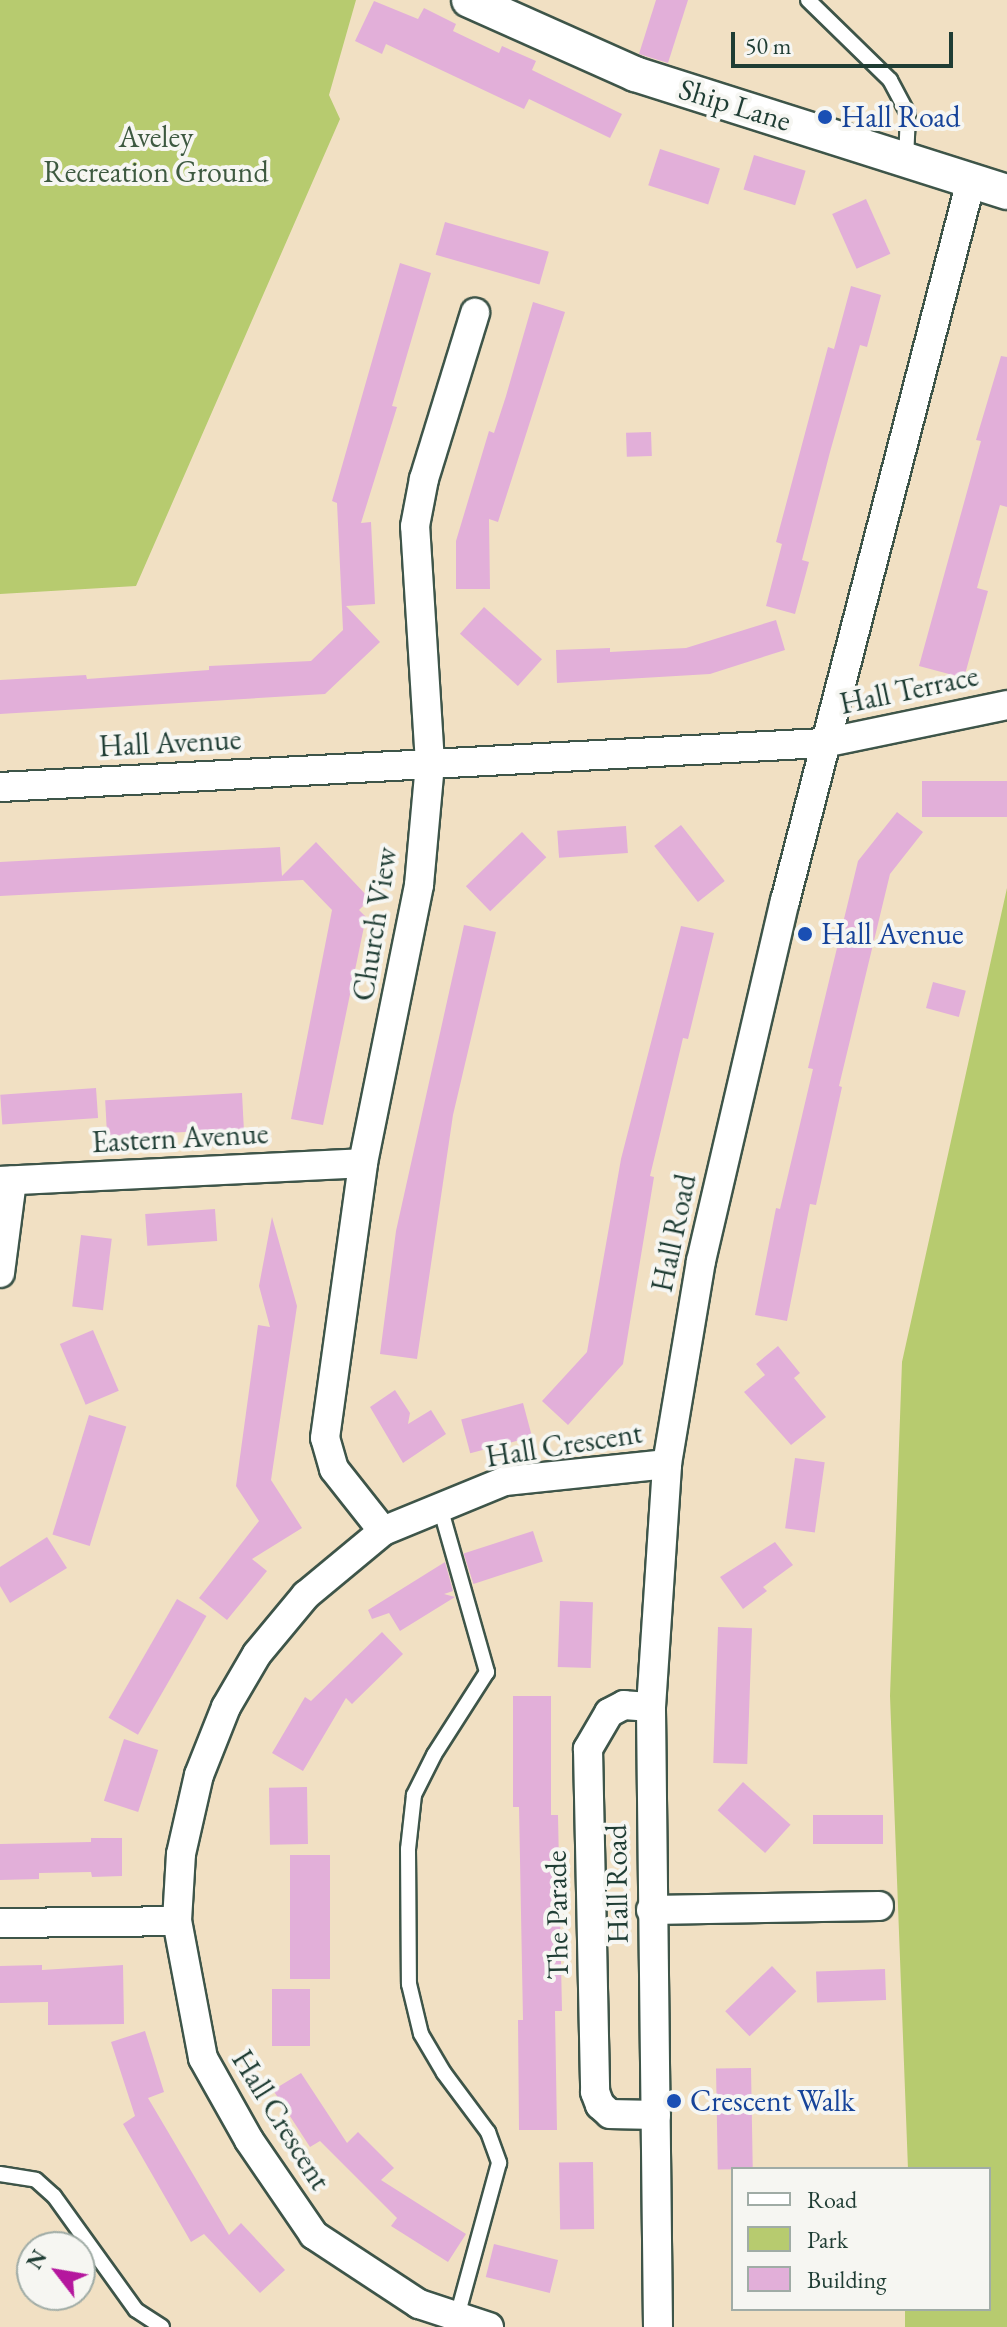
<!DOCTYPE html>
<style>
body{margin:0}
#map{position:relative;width:1007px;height:2327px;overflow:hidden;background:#f1e0c3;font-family:"EB Garamond",serif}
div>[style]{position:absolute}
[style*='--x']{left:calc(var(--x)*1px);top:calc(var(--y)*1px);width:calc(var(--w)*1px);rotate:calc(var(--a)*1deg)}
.green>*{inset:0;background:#b7cb6f}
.building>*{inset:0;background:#e2afd9;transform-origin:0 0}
.roads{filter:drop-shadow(2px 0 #3e5549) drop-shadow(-2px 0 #3e5549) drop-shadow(0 2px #3e5549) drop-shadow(0 -2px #3e5549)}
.service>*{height:14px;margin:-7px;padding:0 7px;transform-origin:7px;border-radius:7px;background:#fff}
.minor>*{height:28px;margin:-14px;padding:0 14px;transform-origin:14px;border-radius:14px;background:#fff}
.tertiary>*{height:34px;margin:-17px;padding:0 17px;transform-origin:17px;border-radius:17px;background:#fff}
.dots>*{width:22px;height:22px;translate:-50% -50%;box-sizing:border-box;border:4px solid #f6f6f2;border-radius:50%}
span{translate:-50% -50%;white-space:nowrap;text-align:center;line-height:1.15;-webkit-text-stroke:8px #f6f6f2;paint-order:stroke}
.street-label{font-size:30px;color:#1f3d34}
.transit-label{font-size:30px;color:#164399}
.left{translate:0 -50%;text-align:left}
.park-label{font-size:30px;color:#3d5940}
.legend{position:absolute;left:731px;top:2167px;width:260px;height:144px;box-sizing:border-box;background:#f6f6f2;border:2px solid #a0aca6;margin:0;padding:10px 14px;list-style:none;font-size:24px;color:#1f3d34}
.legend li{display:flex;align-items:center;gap:16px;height:40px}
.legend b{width:40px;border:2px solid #a0aca6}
.north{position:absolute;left:16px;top:2231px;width:80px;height:80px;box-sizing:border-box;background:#f6f6f2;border:2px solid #a0aca6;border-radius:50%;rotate:301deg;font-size:22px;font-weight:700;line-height:32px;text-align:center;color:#1f3d34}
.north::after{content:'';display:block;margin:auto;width:28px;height:36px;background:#b5179e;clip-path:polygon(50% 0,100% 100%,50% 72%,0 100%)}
.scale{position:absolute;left:731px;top:32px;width:222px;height:36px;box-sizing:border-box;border:4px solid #1f3d34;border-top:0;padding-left:10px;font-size:24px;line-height:28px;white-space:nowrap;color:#1f3d34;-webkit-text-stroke:6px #f6f6f2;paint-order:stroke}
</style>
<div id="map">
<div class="green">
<div style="clip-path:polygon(0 0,356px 0,329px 95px,340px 119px,136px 586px,0 594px)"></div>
<div style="clip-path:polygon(1007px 888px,1007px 2327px,905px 2327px,905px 2309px,989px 2309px,989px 2169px,908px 2169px,890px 1696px,902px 1362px)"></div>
</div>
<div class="building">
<div style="clip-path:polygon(656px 0,688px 0,668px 63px,639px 54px)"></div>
<div style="clip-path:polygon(374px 1px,418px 19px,424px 8px,456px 24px,453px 31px,499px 53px,502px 46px,536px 61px,532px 70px,622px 114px,610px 138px,529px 99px,524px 109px,386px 44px,382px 54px,355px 41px)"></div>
<div style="left:660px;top:149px;width:63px;height:38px;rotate:18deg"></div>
<div style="left:754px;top:155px;width:54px;height:36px;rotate:17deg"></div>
<div style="left:866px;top:199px;width:60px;height:37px;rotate:66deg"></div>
<div style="left:445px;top:222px;width:108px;height:34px;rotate:16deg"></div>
<div style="clip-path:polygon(400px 263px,431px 273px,392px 406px,397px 407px,361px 523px,371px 522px,375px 604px,346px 606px,380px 642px,325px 694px,0 714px,0 680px,86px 675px,87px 679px,209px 670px,209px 666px,311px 661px,343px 630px,337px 503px,332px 501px)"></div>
<div style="clip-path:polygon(851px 286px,881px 295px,867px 347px,860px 345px,830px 452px,802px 560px,809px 562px,795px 614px,766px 606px,782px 544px,776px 542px,828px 347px,834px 349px)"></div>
<div style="clip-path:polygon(533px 302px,565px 312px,498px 522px,489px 519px,490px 589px,456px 589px,456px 541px,489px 431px,494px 433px,506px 396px)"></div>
<div style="clip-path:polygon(1001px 356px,1007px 357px,1007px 507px,1000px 505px,977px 588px,988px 591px,964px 678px,919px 666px,981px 441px,976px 440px)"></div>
<div style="left:651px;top:432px;width:24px;height:25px;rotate:88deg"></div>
<div style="left:484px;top:607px;width:78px;height:36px;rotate:42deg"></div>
<div style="clip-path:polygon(776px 620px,785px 650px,710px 674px,557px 683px,556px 650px,610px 648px,610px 652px,686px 648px)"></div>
<div style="left:1007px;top:781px;width:36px;height:85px;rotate:90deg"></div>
<div style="clip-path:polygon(897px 812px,923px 832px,890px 874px,839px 1086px,842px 1087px,816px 1205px,810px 1204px,787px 1321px,755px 1315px,776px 1208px,780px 1209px,813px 1069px,808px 1068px,858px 861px)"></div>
<div style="left:681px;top:825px;width:71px;height:34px;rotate:52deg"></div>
<div style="left:626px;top:826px;width:27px;height:69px;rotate:86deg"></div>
<div style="left:522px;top:832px;width:35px;height:78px;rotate:46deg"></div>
<div style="clip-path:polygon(316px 842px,370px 899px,359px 910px,366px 917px,323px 1125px,291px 1119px,332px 910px,303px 880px,0 896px,0 862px,280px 847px,282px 876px)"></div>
<div style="clip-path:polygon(464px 925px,496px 932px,453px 1115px,417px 1359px,380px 1354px,396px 1231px)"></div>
<div style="clip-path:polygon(681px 926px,714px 933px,688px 1039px,683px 1038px,650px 1176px,654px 1177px,623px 1364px,568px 1425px,542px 1401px,587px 1352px,621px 1159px)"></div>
<div style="left:933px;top:982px;width:34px;height:27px;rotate:15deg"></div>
<div style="left:96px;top:1088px;width:30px;height:96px;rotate:86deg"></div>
<div style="left:242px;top:1093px;width:36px;height:137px;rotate:87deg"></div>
<div style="left:215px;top:1209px;width:32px;height:70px;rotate:86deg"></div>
<div style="clip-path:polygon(272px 1217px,297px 1306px,271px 1480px,302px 1528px,252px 1559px,267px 1571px,227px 1620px,199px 1598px,259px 1521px,236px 1486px,258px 1325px,270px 1327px,259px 1286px)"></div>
<div style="left:81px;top:1235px;width:31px;height:72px;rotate:7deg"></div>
<div style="left:93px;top:1330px;width:66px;height:36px;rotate:67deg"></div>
<div style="clip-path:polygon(778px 1346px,800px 1373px,794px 1378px,826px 1417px,791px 1445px,744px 1392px,765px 1375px,756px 1364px)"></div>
<div style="clip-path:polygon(395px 1390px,410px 1413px,408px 1424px,431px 1410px,446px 1434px,403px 1463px,370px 1407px)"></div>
<div style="left:523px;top:1403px;width:35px;height:64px;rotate:75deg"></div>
<div style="left:89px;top:1415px;width:39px;height:125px;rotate:17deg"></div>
<div style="left:795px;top:1458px;width:30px;height:71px;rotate:8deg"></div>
<div style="left:533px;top:1531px;width:32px;height:73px;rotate:72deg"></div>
<div style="clip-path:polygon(47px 1537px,67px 1568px,10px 1603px,0 1586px,0 1567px)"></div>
<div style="clip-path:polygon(775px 1542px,793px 1565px,763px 1587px,767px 1591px,743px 1609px,720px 1577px)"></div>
<div style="clip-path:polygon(445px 1562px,453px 1591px,444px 1594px,455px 1597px,400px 1631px,389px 1613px,372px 1619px,368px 1610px)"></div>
<div style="left:177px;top:1599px;width:34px;height:137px;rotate:30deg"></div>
<div style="left:560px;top:1601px;width:33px;height:66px;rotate:2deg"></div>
<div style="left:718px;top:1627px;width:34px;height:136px;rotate:2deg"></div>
<div style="clip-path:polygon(382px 1632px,403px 1654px,352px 1704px,346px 1698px,303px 1771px,272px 1753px,305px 1697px,311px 1701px)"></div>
<div style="clip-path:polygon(513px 1696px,551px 1696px,551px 1815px,558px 1815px,562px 2011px,555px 2011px,557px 2130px,519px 2130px,518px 2020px,523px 2020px,519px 1807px,513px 1807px)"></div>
<div style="left:124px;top:1739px;width:36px;height:65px;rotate:18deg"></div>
<div style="left:743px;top:1782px;width:64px;height:38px;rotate:42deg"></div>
<div style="left:307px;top:1787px;width:57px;height:38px;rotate:89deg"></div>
<div style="left:883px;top:1815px;width:29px;height:70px;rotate:90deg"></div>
<div style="clip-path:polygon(91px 1838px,122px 1838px,122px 1876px,92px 1877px,91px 1872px,39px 1873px,39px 1879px,0 1880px,0 1844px,91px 1842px)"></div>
<div style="left:290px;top:1855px;width:40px;height:124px"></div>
<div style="clip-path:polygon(42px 1965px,42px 1970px,123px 1965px,124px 2024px,48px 2025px,48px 2002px,0 2003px,0 1966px)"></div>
<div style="left:772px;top:1966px;width:35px;height:65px;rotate:46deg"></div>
<div style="left:885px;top:1969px;width:31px;height:69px;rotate:88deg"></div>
<div style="left:272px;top:1989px;width:38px;height:57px"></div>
<div style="clip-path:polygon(145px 2031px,164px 2092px,148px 2098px,229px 2235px,241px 2223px,285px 2270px,260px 2293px,204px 2234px,191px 2242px,123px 2124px,135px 2116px,111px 2042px)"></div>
<div style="left:751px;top:2068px;width:101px;height:35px;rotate:89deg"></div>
<div style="clip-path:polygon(301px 2073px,347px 2143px,358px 2132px,394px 2168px,381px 2180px,466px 2234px,448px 2262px,391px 2226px,397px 2218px,320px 2141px,310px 2147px,273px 2090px)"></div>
<div style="left:593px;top:2162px;width:67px;height:34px;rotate:89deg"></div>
<div style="left:494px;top:2244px;width:66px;height:34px;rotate:14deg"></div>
</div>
<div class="roads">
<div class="service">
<div style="--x:808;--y:0;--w:115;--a:44.3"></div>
<div style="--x:890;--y:80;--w:38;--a:62"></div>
<div style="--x:908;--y:114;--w:46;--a:92.5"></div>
<div style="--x:440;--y:1507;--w:172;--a:74.1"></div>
<div style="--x:487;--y:1672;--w:98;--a:122.6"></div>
<div style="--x:434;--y:1755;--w:45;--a:116.6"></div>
<div style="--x:414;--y:1795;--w:54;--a:96.3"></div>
<div style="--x:408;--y:1849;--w:135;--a:89.6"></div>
<div style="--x:409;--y:1984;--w:51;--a:76.5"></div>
<div style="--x:421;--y:2034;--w:45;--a:59.5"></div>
<div style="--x:444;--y:2073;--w:74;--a:53.3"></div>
<div style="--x:488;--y:2132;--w:33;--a:70"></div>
<div style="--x:499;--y:2163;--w:160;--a:105.3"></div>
<div style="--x:0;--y:2174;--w:36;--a:9"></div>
<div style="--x:36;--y:2180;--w:24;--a:42"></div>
<div style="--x:54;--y:2196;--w:140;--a:54.3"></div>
<div style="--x:136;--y:2310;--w:31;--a:33"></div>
</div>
<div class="minor">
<div style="--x:0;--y:787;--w:825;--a:-3.06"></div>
<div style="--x:824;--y:743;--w:187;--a:-11.7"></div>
<div style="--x:0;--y:1181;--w:363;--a:-2.8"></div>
<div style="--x:0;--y:1273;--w:93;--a:-82.6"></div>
<div style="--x:383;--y:1531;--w:79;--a:-128.3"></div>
<div style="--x:334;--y:1469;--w:32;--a:-106"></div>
<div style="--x:325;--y:1438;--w:278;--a:-82.1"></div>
<div style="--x:363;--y:1163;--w:284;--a:-78.6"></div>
<div style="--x:419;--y:885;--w:122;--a:-84.8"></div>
<div style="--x:430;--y:763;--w:237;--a:-93.6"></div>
<div style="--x:415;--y:526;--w:48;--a:-79.2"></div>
<div style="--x:424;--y:479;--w:174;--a:-72.9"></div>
<div style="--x:651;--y:1707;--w:27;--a:-176"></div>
<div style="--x:624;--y:1705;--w:17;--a:152"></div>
<div style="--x:609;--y:1713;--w:42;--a:120.3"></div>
<div style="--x:588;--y:1749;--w:343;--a:88.8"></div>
<div style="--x:595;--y:2092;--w:14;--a:69"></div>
<div style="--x:600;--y:2105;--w:13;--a:42"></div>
<div style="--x:610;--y:2114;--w:46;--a:1.2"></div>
<div style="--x:651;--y:1910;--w:228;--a:-1"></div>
<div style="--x:0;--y:1923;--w:177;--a:-0.6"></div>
<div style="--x:489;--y:2327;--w:74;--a:-161.8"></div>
<div style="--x:419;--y:2304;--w:126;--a:-146.7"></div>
<div style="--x:314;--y:2235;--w:115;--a:-124.4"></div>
<div style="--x:249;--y:2140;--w:94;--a:-119.3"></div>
<div style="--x:203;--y:2058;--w:139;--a:-100.7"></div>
<div style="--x:177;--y:1921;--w:67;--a:-86.6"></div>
<div style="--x:181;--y:1854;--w:81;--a:-77.2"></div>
<div style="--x:199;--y:1775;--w:73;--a:-68.3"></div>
<div style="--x:226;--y:1707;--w:61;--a:-59.7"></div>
<div style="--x:257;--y:1654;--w:77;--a:-50.3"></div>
<div style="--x:306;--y:1595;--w:100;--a:-39.7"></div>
<div style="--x:383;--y:1531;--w:132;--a:-22.3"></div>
<div style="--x:505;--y:1481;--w:163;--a:-6"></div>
<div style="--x:658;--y:2327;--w:620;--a:-90.65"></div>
<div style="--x:651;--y:1707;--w:244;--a:-86.2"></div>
<div style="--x:667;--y:1464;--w:206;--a:-80.5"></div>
<div style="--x:701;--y:1261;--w:370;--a:-76.9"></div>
<div style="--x:785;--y:901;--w:744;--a:-75.52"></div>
</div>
<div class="tertiary">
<div style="--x:469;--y:0;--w:182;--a:24"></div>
<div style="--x:635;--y:74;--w:390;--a:17.6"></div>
</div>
</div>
<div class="dots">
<div style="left:825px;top:117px;background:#1a4fb4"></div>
<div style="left:805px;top:934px;background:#1a4fb4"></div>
<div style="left:674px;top:2101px;background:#1a4fb4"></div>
</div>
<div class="street-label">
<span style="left:735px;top:105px;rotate:17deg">Ship Lane</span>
<span style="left:909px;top:690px;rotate:-12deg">Hall Terrace</span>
<span style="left:170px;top:743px;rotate:-3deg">Hall Avenue</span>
<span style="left:375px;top:924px;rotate:-81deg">Church View</span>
<span style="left:180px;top:1138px;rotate:-3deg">Eastern Avenue</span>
<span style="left:674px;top:1233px;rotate:-78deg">Hall Road</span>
<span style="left:564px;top:1445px;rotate:-9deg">Hall Crescent</span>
<span style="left:617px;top:1884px;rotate:-91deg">Hall Road</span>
<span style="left:557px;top:1915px;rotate:-91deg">The Parade</span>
<span style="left:281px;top:2120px;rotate:58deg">Hall Crescent</span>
</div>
<div class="transit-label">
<span class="left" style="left:841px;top:117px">Hall Road</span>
<span class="left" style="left:821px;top:934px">Hall Avenue</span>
<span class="left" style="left:690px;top:2101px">Crescent Walk</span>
</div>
<div class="park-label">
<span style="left:156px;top:154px">Aveley<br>Recreation Ground</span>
</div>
<ul class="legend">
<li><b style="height:10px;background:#fff"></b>Road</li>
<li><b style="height:22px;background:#b7cb6f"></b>Park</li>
<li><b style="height:22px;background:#e2afd9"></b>Building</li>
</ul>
<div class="north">N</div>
<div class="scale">50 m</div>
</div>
